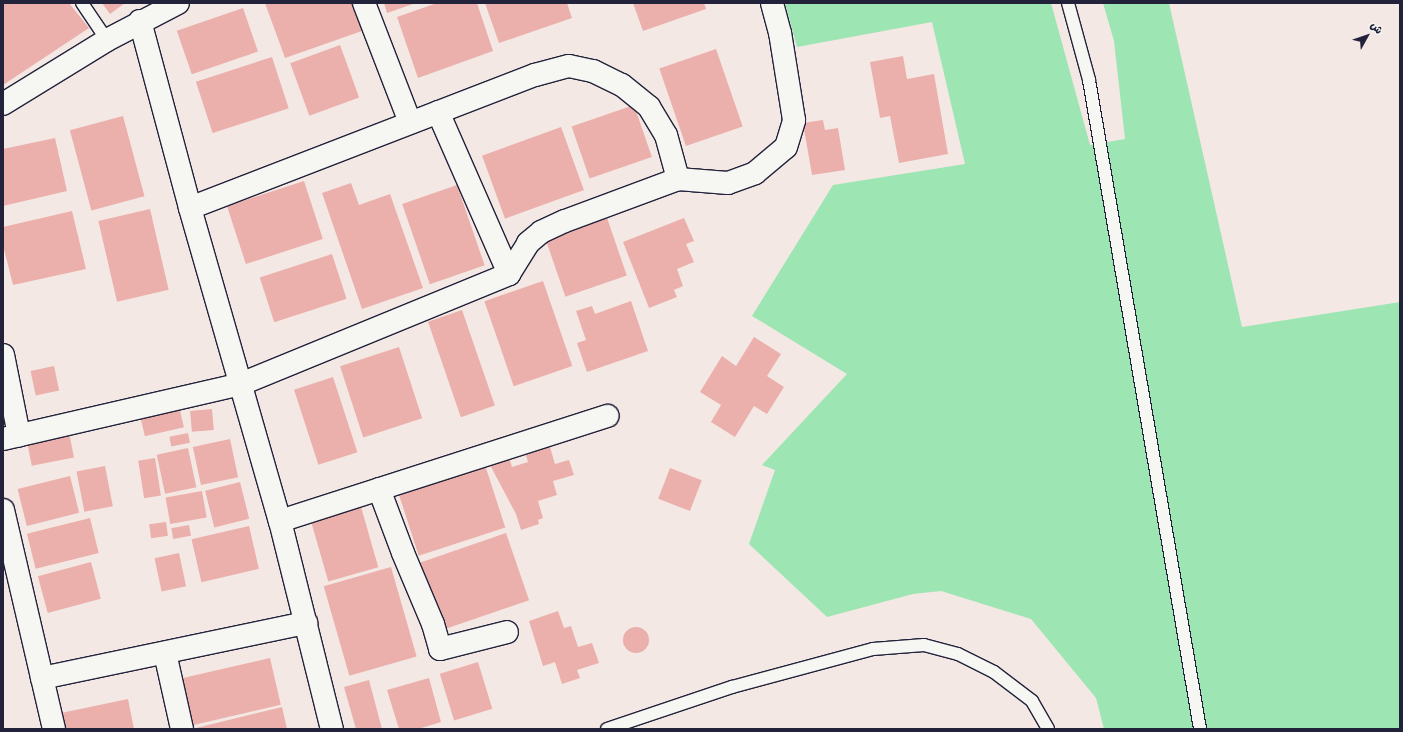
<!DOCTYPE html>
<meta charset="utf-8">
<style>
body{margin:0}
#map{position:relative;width:1403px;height:732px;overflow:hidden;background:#f4e8e4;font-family:"Balsamiq Sans","Playpen Sans Arabic",sans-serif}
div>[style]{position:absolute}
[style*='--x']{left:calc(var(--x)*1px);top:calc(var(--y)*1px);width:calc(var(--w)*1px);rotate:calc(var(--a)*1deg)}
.green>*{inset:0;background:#9de5b3}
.building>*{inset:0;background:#ebb0ab;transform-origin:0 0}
.round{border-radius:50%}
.roads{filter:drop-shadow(1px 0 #22223b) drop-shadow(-1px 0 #22223b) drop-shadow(0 1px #22223b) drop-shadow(0 -1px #22223b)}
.lane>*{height:12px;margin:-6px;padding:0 6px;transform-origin:6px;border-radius:6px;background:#f6f6f2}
.street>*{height:22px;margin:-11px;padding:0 11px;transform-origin:11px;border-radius:11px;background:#f6f6f2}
span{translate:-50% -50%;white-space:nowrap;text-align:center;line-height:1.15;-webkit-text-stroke:4px #f6f6f2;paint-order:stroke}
.frame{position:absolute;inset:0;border:4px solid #22223b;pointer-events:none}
.north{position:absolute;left:1347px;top:16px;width:40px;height:40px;-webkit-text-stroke:3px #f6f6f2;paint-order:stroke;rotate:50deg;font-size:11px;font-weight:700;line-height:16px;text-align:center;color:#22223b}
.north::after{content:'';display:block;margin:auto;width:14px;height:18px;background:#22223b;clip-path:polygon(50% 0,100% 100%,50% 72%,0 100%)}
</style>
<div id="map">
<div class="green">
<div style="clip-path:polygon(785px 3px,1051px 3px,1090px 145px,1125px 139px,1114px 41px,1103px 3px,1169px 3px,1242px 327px,1400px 302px,1400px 729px,1104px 729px,1096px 698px,1031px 619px,941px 591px,913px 594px,827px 617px,749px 544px,775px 470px,762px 465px,847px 374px,752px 316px,833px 185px,965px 164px,932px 22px,797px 47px)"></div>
</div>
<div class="building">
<div style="clip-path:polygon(6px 3px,69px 3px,89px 28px,3px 85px,3px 5px)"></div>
<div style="clip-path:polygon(102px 3px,125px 3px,110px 14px)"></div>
<div style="clip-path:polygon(265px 3px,352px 3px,362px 31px,285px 58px)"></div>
<div style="clip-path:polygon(384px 3px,416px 3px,387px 13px)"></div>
<div style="clip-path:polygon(437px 3px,477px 3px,493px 51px,418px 78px,397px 17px)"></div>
<div style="clip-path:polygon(485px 3px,567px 3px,572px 18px,499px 43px)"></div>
<div style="clip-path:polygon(633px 3px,704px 3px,706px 9px,643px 31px)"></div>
<div style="left:243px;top:8px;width:46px;height:70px;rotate:71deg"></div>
<div style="left:340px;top:45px;width:56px;height:53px;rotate:70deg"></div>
<div style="left:716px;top:49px;width:82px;height:60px;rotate:71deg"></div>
<div style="clip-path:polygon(903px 56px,907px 79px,934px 74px,948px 154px,899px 163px,890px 116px,880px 118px,870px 62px)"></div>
<div style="left:272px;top:57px;width:54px;height:80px;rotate:72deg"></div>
<div style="left:634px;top:105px;width:55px;height:66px;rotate:71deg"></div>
<div style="left:123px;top:116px;width:83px;height:55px;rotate:75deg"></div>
<div style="clip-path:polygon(823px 120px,825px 130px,838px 128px,845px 170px,812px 175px,803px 123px)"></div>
<div style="left:561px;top:127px;width:67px;height:84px;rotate:70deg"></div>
<div style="clip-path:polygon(55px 138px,67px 191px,3px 206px,3px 149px)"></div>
<div style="left:304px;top:181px;width:61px;height:81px;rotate:72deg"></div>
<div style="clip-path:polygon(351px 183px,359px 205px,390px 194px,423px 288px,362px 309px,322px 193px)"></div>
<div style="left:457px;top:185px;width:85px;height:58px;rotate:71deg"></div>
<div style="left:150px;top:209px;width:83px;height:53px;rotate:77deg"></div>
<div style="clip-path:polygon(72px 211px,86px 269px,13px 285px,3px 245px,3px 227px)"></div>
<div style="left:606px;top:215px;width:64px;height:65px;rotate:71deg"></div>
<div style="clip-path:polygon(684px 218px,694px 241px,686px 244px,694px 262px,677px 269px,683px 286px,674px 290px,677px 297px,649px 308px,623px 242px)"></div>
<div style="left:332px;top:254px;width:47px;height:76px;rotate:72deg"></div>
<div style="left:543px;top:281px;width:90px;height:62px;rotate:71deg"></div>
<div style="clip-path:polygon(631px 301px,648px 351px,587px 372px,577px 343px,586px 340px,576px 311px,592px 306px,595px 314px)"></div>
<div style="left:462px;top:310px;width:101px;height:36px;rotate:71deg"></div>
<div style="clip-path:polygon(754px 337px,781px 354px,767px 376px,784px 387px,767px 414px,754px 406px,735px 437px,711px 422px,721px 405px,700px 392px,722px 356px,736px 366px)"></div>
<div style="left:399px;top:347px;width:75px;height:62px;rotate:72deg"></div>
<div style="left:54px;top:366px;width:25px;height:24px;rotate:78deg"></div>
<div style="left:333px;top:377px;width:79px;height:41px;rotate:72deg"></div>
<div style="left:178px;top:402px;width:26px;height:40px;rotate:77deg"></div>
<div style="left:212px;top:409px;width:21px;height:22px;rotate:85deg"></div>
<div style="left:69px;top:432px;width:26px;height:43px;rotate:79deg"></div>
<div style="left:188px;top:433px;width:10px;height:19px;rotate:79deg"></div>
<div style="left:230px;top:439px;width:39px;height:38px;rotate:78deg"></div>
<div style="clip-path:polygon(550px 447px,555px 464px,569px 460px,574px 475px,553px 481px,557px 495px,538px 501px,543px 518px,538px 520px,539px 524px,521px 530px,516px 514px,489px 463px,509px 457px,512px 467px,528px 462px,526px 455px)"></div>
<div style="left:188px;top:448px;width:40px;height:32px;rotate:78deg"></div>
<div style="left:155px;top:458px;width:38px;height:17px;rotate:81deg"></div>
<div style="left:484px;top:462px;width:69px;height:91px;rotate:72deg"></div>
<div style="left:105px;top:466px;width:41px;height:29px;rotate:79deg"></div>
<div style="left:670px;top:468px;width:34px;height:33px;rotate:21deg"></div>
<div style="left:70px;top:476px;width:38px;height:54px;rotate:76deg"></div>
<div style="left:240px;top:482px;width:38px;height:36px;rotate:76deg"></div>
<div style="left:202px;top:491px;width:27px;height:37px;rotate:80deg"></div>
<div style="left:359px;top:500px;width:70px;height:52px;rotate:74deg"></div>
<div style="left:90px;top:518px;width:36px;height:65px;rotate:76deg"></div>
<div style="left:166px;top:522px;width:14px;height:17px;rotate:82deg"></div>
<div style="left:189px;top:525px;width:11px;height:18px;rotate:80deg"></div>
<div style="left:249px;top:526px;width:44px;height:59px;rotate:77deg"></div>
<div style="left:506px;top:533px;width:71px;height:92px;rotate:71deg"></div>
<div style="left:179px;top:553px;width:34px;height:25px;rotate:78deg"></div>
<div style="left:91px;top:562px;width:38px;height:55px;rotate:75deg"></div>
<div style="left:391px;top:567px;width:93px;height:70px;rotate:74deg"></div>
<div style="clip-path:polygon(558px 611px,564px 628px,571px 626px,578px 647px,592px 643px,599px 663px,577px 670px,580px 678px,562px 684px,555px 662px,543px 666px,529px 621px)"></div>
<div class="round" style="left:623px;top:627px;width:26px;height:26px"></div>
<div style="left:270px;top:658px;width:48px;height:95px;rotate:77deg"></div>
<div style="left:478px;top:662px;width:49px;height:40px;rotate:73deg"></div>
<div style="clip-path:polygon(429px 678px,441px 722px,418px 729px,399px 729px,387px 690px)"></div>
<div style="clip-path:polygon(369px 680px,382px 729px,356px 729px,344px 687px)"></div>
<div style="clip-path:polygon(128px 699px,134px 729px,64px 729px,61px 713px)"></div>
<div style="clip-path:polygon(282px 707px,287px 729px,196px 729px,196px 728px)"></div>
</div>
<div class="roads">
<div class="lane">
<div style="--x:82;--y:3;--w:45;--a:56"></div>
<div style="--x:1068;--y:3;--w:80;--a:74.7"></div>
<div style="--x:1089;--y:80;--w:658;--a:80.29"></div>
<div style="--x:607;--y:729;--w:132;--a:-18.6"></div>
<div style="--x:732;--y:687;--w:146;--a:-15.1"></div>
<div style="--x:873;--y:649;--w:51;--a:-4.5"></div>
<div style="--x:924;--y:645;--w:35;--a:15"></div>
<div style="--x:958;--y:654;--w:40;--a:26.6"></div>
<div style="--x:994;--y:672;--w:48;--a:37.3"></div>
<div style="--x:1032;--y:701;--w:32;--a:60"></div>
</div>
<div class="street">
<div style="--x:364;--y:3;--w:128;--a:68.9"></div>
<div style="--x:140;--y:21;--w:194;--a:75"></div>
<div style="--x:190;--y:208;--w:326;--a:74"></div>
<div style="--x:280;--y:521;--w:214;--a:76"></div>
<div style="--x:3;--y:104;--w:122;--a:-31.6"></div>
<div style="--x:107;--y:40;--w:80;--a:-27.5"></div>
<div style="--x:438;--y:112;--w:177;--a:66.3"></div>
<div style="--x:190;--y:208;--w:370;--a:-21.1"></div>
<div style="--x:535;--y:75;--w:35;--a:-15"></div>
<div style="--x:569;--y:66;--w:25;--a:12"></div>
<div style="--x:593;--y:71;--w:32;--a:26"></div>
<div style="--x:622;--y:85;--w:35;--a:39"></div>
<div style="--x:649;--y:107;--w:33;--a:59"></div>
<div style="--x:666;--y:135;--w:46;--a:74.7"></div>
<div style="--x:3;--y:355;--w:82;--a:78.7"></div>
<div style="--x:3;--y:439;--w:244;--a:-13"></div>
<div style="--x:241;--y:384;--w:290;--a:-22.3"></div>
<div style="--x:509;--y:274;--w:36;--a:-58"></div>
<div style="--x:528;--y:243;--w:17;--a:-40"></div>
<div style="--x:541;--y:232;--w:26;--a:-25"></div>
<div style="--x:565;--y:221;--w:121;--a:-20.4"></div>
<div style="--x:678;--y:179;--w:50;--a:4.6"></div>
<div style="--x:728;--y:183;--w:29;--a:-20"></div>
<div style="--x:755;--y:173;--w:40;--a:-40"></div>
<div style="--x:786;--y:147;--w:28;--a:-73"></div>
<div style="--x:794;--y:120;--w:88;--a:-99.1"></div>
<div style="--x:780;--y:33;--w:31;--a:-105"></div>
<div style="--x:379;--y:489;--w:68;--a:69.4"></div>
<div style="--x:403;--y:553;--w:77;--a:67.1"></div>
<div style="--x:433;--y:624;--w:26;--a:74"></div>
<div style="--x:440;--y:649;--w:69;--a:-14.2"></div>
<div style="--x:3;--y:510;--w:225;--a:76.9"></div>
<div style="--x:280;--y:521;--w:344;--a:-17.8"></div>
<div style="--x:165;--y:653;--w:78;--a:77.4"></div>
<div style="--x:42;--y:678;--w:270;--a:-11.8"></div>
</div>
</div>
<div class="frame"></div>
<div class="north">ش</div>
</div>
